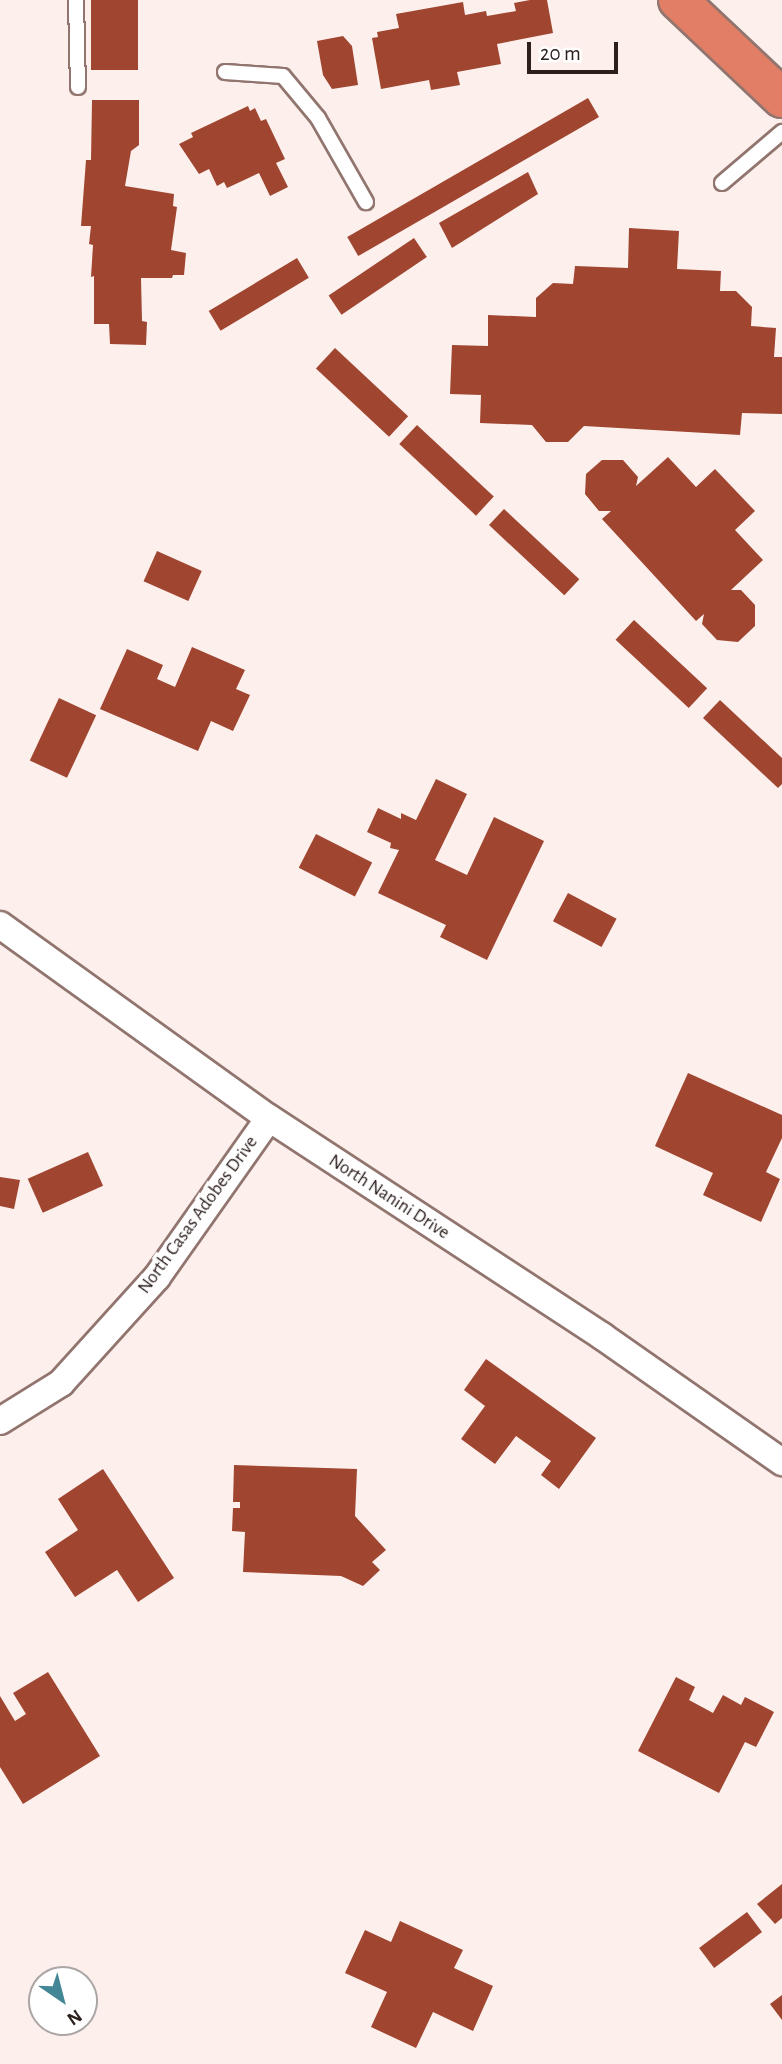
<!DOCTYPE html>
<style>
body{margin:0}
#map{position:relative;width:782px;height:2064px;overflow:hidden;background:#fcefec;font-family:"Alegreya Sans",sans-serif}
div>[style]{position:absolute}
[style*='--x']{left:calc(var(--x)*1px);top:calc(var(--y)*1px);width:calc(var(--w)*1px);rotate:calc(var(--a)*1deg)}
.building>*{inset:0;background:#a04530;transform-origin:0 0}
.roads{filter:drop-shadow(2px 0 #91756e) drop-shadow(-2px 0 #91756e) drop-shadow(0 2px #91756e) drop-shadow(0 -2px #91756e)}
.lane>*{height:14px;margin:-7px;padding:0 7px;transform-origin:7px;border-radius:7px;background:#fff}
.street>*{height:26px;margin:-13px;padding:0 13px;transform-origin:13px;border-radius:13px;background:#fff}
.highway>*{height:38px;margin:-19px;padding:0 19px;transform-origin:19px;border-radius:19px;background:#e37e66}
span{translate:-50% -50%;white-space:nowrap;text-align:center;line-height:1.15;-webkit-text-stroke:7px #fff;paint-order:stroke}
.street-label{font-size:19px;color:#2c201d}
.north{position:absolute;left:28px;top:1966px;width:70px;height:70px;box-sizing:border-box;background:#fff;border:2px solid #aba6a5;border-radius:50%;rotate:145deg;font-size:19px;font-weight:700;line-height:28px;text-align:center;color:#2c201d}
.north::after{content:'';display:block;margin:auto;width:24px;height:32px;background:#438796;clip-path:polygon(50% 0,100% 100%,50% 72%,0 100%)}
.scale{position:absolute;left:527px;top:42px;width:91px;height:32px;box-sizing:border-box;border:4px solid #2c201d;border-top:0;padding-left:9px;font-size:21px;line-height:24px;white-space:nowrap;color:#2c201d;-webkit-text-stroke:5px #fff;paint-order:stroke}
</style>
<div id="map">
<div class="building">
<div style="left:91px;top:0;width:47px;height:70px"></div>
<div style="clip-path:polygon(530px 0,547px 0,553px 33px,497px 44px,501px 64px,457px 72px,460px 85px,431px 90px,429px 80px,381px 89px,372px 38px,378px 37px,377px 32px,399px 28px,396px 14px,463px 2px,465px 15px,486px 11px,487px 16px,516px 11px,514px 3px)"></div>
<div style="clip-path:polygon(343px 36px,352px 46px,358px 85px,332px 89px,323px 75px,317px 41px)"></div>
<div style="left:588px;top:98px;width:22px;height:278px;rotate:60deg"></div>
<div style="clip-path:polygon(92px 100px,139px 100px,139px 145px,131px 151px,125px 186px,174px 194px,173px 206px,177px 207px,171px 250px,186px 253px,184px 275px,173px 275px,172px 278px,141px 278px,142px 321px,147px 322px,146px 345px,110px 344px,109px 324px,94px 324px,94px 276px,91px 277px,93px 245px,89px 244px,91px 226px,81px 226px,86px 160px,91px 160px)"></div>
<div style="clip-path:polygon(248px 106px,250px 111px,255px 108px,261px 121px,266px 119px,285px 159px,276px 163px,288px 187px,270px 196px,259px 173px,227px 188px,224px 182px,217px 186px,209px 169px,199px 174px,179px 144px,193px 137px,191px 133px)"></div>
<div style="clip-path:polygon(528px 172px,538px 194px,452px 248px,439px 223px)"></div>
<div style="clip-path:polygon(629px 228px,679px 231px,677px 269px,721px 271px,720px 291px,736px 291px,752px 307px,751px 326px,776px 328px,774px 357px,782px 357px,782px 414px,742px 413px,740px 435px,584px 426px,568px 442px,546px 442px,532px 425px,480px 423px,481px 395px,450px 394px,452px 345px,488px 346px,488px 315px,536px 317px,536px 298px,553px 283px,573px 284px,575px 266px,628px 268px)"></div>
<div style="left:414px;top:238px;width:23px;height:103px;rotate:56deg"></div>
<div style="left:297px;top:258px;width:23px;height:103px;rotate:59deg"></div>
<div style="left:335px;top:348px;width:100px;height:28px;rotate:43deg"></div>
<div style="left:417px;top:425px;width:105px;height:26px;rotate:43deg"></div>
<div style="clip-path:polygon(668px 457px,696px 487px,715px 469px,755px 511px,735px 530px,763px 560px,731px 590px,741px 590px,755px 605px,755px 626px,738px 642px,717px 640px,702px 624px,704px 614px,696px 621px,602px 519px,611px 511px,599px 511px,585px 494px,586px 474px,602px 460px,623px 460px,638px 477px,636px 486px)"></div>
<div style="left:504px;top:509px;width:103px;height:22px;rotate:43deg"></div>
<div style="left:157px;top:551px;width:49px;height:33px;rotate:24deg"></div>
<div style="left:634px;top:620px;width:100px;height:27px;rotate:43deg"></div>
<div style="clip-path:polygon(192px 647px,245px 670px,236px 689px,250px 695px,233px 731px,211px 721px,198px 751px,100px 709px,127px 649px,163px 665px,157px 679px,175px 687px)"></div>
<div style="left:59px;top:698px;width:41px;height:69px;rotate:25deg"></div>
<div style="clip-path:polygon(720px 700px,782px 758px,782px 784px,778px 788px,703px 718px)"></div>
<div style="clip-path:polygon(436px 779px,467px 794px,435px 860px,467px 875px,494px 817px,544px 841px,487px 960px,440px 937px,446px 925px,378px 893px,399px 850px,390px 848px,391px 843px,367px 832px,378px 808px,401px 819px,401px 813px,416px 820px)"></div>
<div style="left:316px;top:834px;width:63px;height:38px;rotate:27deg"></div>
<div style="left:568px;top:893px;width:55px;height:32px;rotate:28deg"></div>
<div style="clip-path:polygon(688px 1073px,782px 1115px,782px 1138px,766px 1172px,780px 1179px,761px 1222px,703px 1195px,713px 1173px,655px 1146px)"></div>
<div style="left:88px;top:1152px;width:37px;height:66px;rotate:66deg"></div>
<div style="clip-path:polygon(0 1177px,20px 1180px,14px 1209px,0 1206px)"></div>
<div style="clip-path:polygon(486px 1359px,596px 1438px,559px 1489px,541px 1475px,551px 1461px,516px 1436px,495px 1464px,461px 1439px,485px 1406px,464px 1390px)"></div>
<div style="clip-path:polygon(234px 1465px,357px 1469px,355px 1516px,386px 1550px,372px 1562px,380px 1570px,363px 1586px,341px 1576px,243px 1572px,245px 1532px,232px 1531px,233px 1508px,240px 1508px,240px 1502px,233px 1502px)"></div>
<div style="clip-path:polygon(103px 1469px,174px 1578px,138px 1602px,117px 1570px,75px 1597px,45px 1552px,78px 1530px,58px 1499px)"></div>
<div style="clip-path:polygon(48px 1672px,100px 1756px,23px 1804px,0 1767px,0 1696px,15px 1721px,26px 1714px,13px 1693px)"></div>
<div style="clip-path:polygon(676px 1677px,695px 1687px,689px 1700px,713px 1713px,723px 1695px,741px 1705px,745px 1697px,774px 1712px,756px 1747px,745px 1742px,719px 1793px,638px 1751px)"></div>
<div style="clip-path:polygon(782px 1884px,782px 1918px,775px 1924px,757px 1904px)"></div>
<div style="left:747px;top:1912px;width:25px;height:60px;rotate:53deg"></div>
<div style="clip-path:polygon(400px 1921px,463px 1950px,454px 1968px,493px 1986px,473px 2031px,433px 2012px,416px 2048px,371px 2027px,387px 1992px,345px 1973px,365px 1930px,391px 1942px)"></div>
<div style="clip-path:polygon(782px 1995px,782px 2020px,770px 2004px)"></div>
</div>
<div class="roads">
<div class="lane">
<div style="--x:76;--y:0;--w:87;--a:88.7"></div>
<div style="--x:225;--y:72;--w:58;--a:3.9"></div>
<div style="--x:283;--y:76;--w:55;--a:50.2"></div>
<div style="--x:318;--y:118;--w:97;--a:60.3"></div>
<div style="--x:722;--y:183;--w:79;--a:-40.4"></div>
</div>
<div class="street">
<div style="--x:0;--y:925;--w:331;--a:35.7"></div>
<div style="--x:269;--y:1118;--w:398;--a:33.2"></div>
<div style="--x:602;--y:1336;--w:220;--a:35"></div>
<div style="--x:0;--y:1421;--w:72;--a:-31.9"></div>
<div style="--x:61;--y:1383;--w:143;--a:-47.8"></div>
<div style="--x:157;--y:1277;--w:194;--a:-54.8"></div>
</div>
<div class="highway">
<div style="--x:678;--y:0;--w:143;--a:43.3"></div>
</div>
</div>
<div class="street-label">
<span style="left:389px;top:1197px;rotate:33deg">North Nanini Drive</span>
<span style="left:198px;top:1215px;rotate:-54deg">North Casas Adobes Drive</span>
</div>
<div class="north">N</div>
<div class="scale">20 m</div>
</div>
